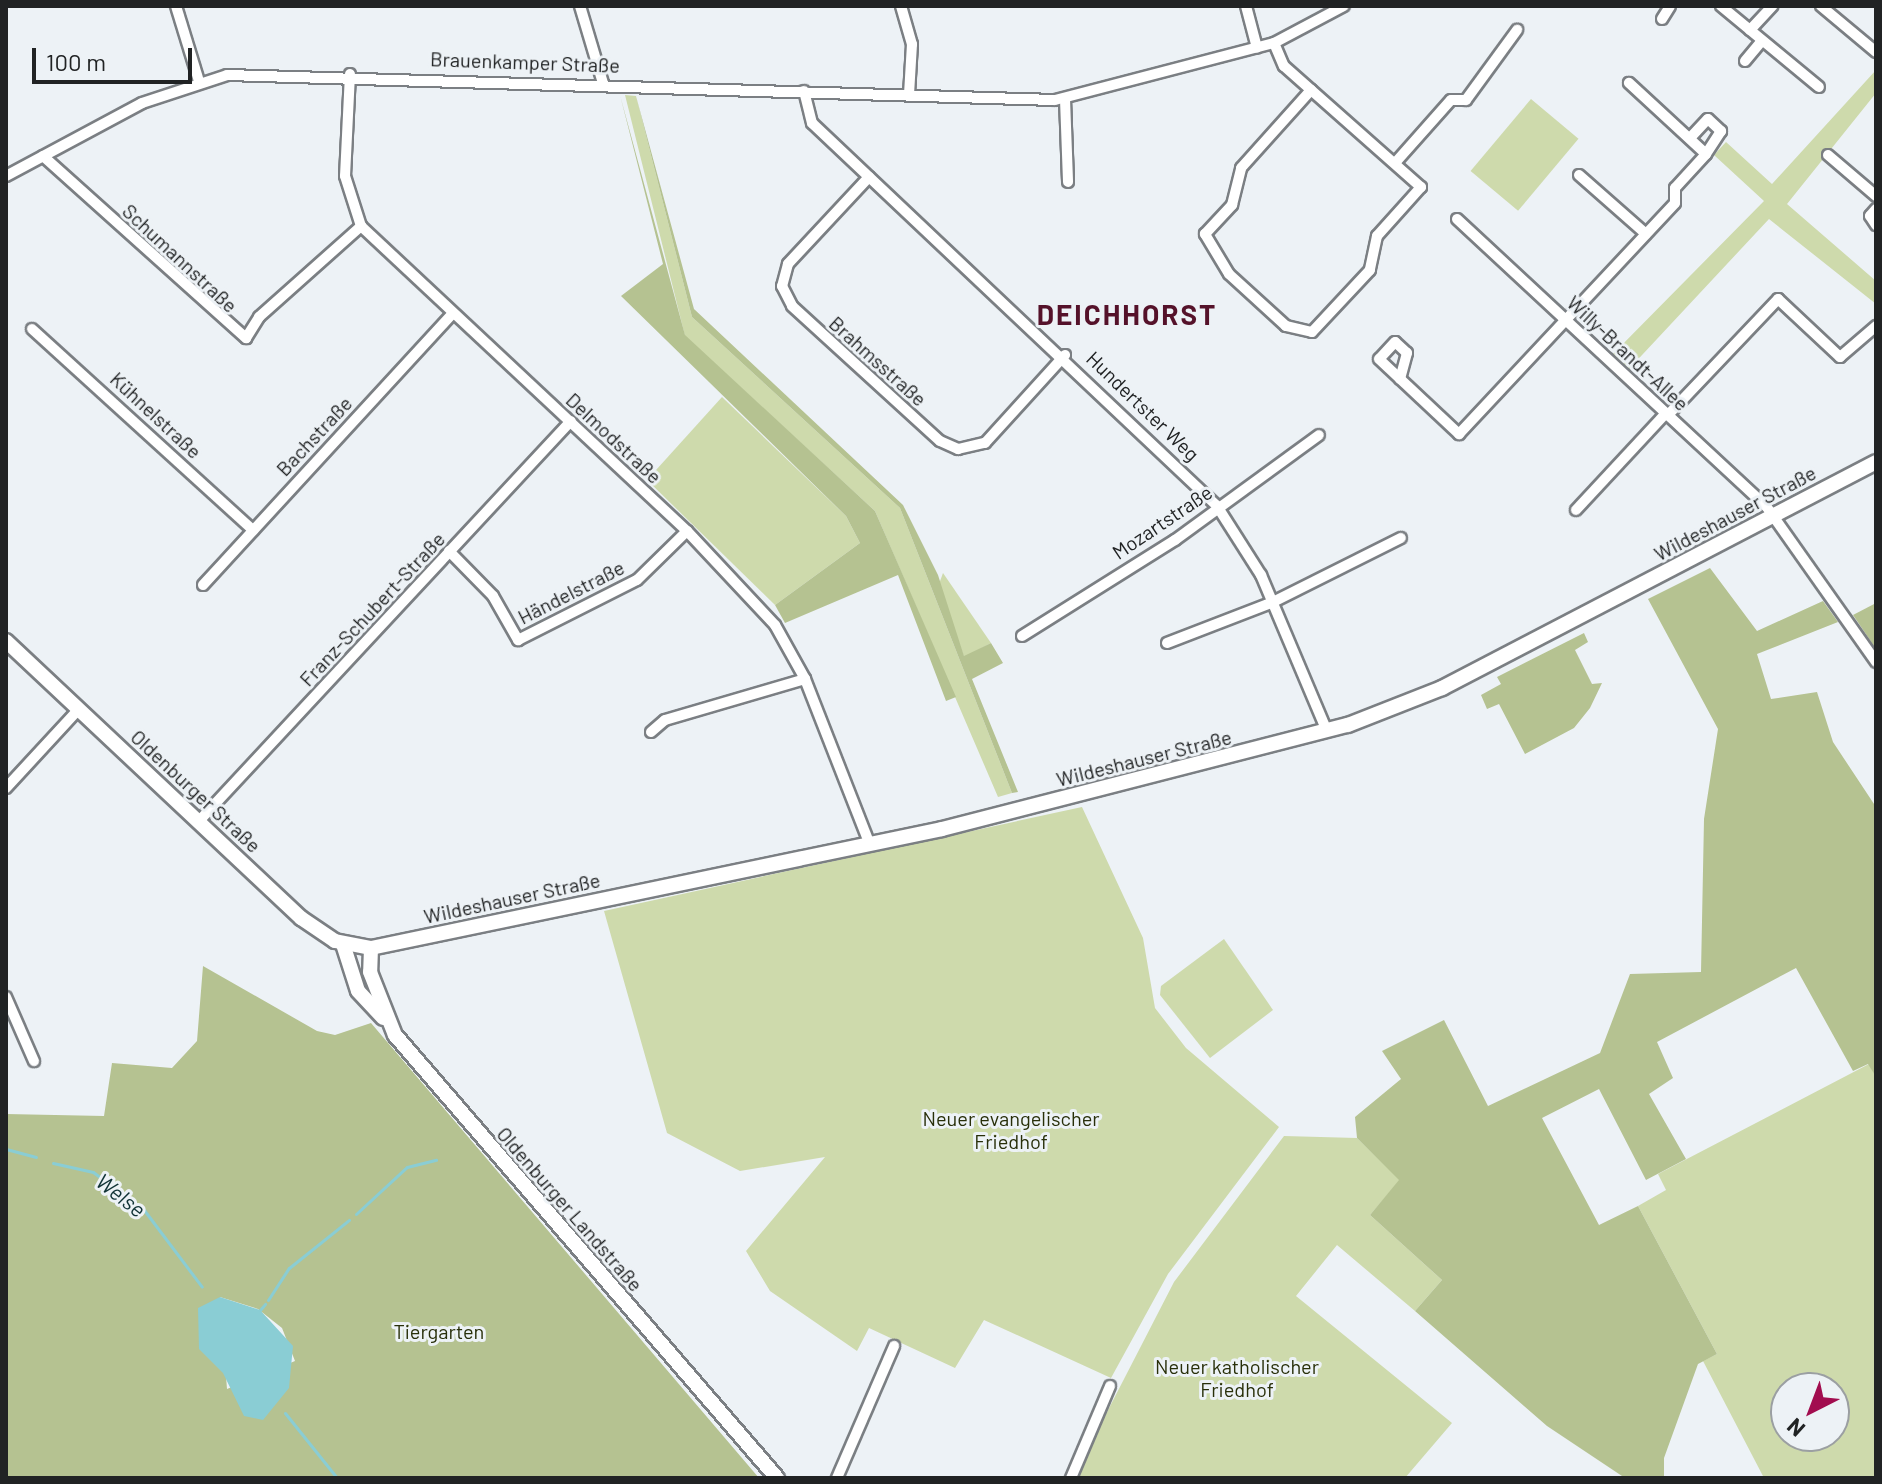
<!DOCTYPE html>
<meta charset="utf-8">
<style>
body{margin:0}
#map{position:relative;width:1882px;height:1484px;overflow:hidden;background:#edf2f6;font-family:Barlow,sans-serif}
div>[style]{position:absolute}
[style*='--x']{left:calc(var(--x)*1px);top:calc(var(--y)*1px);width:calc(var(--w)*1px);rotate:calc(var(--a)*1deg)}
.green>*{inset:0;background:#cedaac;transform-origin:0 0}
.forest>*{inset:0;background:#b5c291}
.water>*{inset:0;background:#8acdd4}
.stream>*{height:3px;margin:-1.5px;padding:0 1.5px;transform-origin:1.5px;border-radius:1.5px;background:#8acdd4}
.roads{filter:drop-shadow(2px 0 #7b7f83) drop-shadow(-2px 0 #7b7f83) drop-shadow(0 2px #7b7f83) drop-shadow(0 -2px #7b7f83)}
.minor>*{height:10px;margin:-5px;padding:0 5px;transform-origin:5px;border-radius:5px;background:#fff}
.secondary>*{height:14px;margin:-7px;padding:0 7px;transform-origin:7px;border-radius:7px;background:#fff}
span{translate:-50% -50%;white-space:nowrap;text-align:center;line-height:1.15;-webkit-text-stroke:6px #edf2f6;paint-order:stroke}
.street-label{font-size:20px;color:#212324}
.park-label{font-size:20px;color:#282f09}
.water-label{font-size:22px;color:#113336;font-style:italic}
.district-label{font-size:28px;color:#55122a;font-weight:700;letter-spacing:2px}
.frame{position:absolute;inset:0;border:8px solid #212324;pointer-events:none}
.north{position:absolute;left:1770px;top:1372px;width:80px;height:80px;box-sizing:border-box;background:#edf2f6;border:2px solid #9b9fa2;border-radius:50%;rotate:222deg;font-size:22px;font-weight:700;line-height:32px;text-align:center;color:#212324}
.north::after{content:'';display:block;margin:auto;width:28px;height:36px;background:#a20d4f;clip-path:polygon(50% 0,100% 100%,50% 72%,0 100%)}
.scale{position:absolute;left:32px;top:48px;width:160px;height:36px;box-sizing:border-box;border:4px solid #212324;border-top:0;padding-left:10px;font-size:24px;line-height:28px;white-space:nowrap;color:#212324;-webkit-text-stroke:6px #edf2f6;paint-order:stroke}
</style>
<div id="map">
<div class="green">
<div style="clip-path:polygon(1876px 70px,1876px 93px,1787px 204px,1876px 281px,1876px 304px,1769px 219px,1629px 369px,1613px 354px,1764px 201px,1714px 155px,1726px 142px,1772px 184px)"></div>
<div style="clip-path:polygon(625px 95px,636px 96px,692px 317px,900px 508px,1012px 793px,998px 797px,875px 511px,685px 336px)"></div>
<div style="left:1531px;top:99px;width:62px;height:94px;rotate:40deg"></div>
<div style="clip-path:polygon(722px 397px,846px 516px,860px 543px,775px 605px,647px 480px)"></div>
<div style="clip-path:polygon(943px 573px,991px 643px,964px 657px,939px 584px)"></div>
<div style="clip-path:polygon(1082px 807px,1143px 938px,1155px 1008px,1186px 1048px,1279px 1127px,1168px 1274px,1111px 1378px,984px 1320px,955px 1368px,869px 1328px,857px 1351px,770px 1291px,746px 1251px,825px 1157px,740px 1171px,667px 1133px,604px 911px)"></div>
<div style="clip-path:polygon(1224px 939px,1273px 1010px,1210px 1058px,1160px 995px,1161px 986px)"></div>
<div style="clip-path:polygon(evenodd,1869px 1064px,1876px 1077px,1876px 1478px,1764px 1478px,1703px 1361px,1717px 1354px,1638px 1206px,1666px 1190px,1658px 1174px,1869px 1064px,1786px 1388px,1834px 1388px,1834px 1436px,1786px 1436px,1786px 1388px)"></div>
<div style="clip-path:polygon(1284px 1136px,1357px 1138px,1400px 1180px,1370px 1215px,1442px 1280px,1415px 1311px,1337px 1245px,1296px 1296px,1452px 1423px,1405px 1478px,1073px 1478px,1174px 1282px)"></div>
</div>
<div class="forest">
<div style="clip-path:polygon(620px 95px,685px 335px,875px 511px,956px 697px,946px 701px,898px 575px,785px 623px,775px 605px,860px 543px,846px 516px,621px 296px,663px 264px)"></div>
<div style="clip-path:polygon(636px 96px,694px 309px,903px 505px,938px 575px,964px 656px,991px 643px,1003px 663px,972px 679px,1018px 792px,1012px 793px,900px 508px,692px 317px)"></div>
<div style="clip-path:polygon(1710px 568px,1757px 631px,1823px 601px,1838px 622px,1757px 654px,1771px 699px,1817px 692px,1833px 742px,1876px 807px,1876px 1077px,1868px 1064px,1853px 1071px,1796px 968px,1657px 1042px,1673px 1078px,1649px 1094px,1686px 1159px,1646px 1180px,1599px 1089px,1542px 1118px,1599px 1225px,1638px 1206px,1717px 1354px,1698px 1364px,1664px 1458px,1664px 1478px,1625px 1478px,1547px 1426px,1415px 1311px,1442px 1280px,1370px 1215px,1399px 1180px,1357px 1138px,1355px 1117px,1401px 1079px,1382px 1051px,1444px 1020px,1488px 1106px,1600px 1053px,1630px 974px,1701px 972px,1704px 819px,1718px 729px,1648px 599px)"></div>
<div style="clip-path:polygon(1876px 603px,1876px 649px,1853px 615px)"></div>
<div style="clip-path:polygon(1584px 633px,1588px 642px,1575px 650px,1592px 684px,1602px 683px,1590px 708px,1574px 728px,1525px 754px,1499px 704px,1487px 709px,1481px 695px,1501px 684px,1497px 677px)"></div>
<div style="clip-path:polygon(evenodd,203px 966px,317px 1031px,335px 1035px,371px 1023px,759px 1478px,6px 1478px,6px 1114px,104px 1116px,112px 1063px,172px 1068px,197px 1041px,203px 966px,220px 1297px,258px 1309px,282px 1328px,295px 1361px,227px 1389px,220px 1297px)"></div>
</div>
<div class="water">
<div style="clip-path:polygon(220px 1297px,260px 1310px,293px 1346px,289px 1388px,263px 1420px,244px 1416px,223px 1373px,199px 1349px,198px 1308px)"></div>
</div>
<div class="stream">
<div style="--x:6;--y:1149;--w:31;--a:15"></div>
<div style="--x:53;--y:1163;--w:41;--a:12.7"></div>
<div style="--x:93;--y:1172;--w:64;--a:36.7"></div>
<div style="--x:144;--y:1210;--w:96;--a:53"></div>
<div style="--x:356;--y:1214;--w:69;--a:-42.7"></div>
<div style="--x:407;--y:1167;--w:30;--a:-14"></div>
<div style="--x:268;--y:1300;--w:38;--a:-57"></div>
<div style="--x:289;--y:1268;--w:77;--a:-38.7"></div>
<div style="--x:260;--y:1310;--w:8;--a:-50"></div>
<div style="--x:285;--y:1413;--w:83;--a:51.3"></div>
</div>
<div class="roads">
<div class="minor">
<div style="--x:176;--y:6;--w:78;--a:73"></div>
<div style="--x:580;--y:6;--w:80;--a:73.4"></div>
<div style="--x:901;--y:6;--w:40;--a:74"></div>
<div style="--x:912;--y:44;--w:51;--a:93.4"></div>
<div style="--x:1246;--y:6;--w:43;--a:75.3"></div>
<div style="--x:1721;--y:6;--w:127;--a:39.6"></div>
<div style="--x:1821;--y:6;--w:72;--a:39.9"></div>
<div style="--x:1662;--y:19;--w:15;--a:-58"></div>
<div style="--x:1750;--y:30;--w:33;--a:-47"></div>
<div style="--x:1274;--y:43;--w:25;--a:67"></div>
<div style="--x:1284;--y:66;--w:183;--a:41.5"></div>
<div style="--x:1421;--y:187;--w:66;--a:131.9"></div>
<div style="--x:1377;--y:236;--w:35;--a:102"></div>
<div style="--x:1370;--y:270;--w:85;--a:133.1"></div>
<div style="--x:1312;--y:332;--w:27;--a:-167"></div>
<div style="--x:1286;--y:326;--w:77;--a:-137.6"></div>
<div style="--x:1229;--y:274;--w:47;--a:-121"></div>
<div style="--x:1205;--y:234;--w:40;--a:-47"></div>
<div style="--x:1232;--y:205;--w:38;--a:-76"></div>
<div style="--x:1241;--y:168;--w:105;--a:-48.1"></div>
<div style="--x:1745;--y:61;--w:26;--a:-50"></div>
<div style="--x:350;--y:74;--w:102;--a:92.8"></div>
<div style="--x:345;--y:176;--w:52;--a:72.3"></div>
<div style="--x:361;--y:226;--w:446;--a:43.1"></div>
<div style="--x:687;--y:531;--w:129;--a:46.9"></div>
<div style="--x:775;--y:625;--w:62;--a:60.9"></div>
<div style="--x:805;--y:679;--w:178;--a:68.6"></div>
<div style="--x:804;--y:91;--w:33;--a:76"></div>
<div style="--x:812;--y:123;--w:557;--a:43.4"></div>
<div style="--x:1217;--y:506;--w:82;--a:57.5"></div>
<div style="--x:1261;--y:575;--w:169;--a:67.1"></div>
<div style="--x:1065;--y:99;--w:83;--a:87.9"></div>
<div style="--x:1690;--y:138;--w:26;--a:-47"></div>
<div style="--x:1708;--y:119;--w:18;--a:43"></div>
<div style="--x:1721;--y:131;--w:27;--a:123"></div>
<div style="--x:1828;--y:155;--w:63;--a:40.5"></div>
<div style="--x:43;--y:156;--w:273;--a:41.9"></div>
<div style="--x:246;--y:338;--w:25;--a:-58"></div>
<div style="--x:259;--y:317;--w:137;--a:-41.7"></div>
<div style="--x:1395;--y:163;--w:84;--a:-48.4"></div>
<div style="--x:1451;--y:100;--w:15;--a:0"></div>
<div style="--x:1466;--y:100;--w:87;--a:-53.9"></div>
<div style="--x:1579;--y:175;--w:89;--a:41.4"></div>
<div style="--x:6;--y:176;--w:154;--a:-28.2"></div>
<div style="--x:142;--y:103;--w:89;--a:-18.2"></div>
<div style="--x:227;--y:75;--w:828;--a:1.73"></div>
<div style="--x:1055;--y:100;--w:226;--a:-14.6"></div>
<div style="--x:1274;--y:43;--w:79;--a:-27.9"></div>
<div style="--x:869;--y:177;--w:119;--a:133"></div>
<div style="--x:788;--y:264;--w:23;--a:105"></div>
<div style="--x:782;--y:286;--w:22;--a:63"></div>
<div style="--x:792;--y:306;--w:200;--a:42.4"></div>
<div style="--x:940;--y:441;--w:20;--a:24"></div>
<div style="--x:958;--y:449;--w:28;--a:-13"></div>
<div style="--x:985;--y:443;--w:119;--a:-47.7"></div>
<div style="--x:1876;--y:209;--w:9;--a:131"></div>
<div style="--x:1870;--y:216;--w:11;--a:56"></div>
<div style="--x:1457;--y:219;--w:422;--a:42.9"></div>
<div style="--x:1766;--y:506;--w:191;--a:54.8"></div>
<div style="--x:32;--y:329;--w:299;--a:42.3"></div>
<div style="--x:1400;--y:379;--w:27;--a:-75"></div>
<div style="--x:1407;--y:353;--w:16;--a:-137"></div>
<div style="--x:1395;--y:342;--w:23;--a:133"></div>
<div style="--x:1379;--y:359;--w:110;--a:43.2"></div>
<div style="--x:1459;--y:434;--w:316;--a:-46.9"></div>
<div style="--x:1675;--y:203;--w:15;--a:-90"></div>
<div style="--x:1675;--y:188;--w:46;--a:-47.6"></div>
<div style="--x:1706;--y:154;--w:105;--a:-137.3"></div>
<div style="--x:1668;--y:415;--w:160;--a:-46.5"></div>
<div style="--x:1778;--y:299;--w:85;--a:43.1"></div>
<div style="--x:1840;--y:357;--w:48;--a:-40.7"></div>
<div style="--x:1576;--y:510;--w:132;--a:-47.1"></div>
<div style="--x:449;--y:551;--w:63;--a:45.6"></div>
<div style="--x:493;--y:596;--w:51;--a:60.4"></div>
<div style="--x:518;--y:640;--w:133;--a:-26.8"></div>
<div style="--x:637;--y:580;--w:70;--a:-44.4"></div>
<div style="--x:203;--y:585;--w:369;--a:-47.4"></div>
<div style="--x:1022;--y:636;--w:181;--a:-32.1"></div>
<div style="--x:1175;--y:540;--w:178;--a:-36.1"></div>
<div style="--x:1167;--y:643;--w:114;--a:-21.1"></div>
<div style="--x:1273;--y:602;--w:143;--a:-26.6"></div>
<div style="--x:651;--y:732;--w:18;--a:-41"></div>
<div style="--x:665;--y:720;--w:146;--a:-16.3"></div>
<div style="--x:6;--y:788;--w:108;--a:-47.3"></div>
<div style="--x:199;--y:821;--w:546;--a:-47.08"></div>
<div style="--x:6;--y:997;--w:70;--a:66.4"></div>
<div style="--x:837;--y:1478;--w:144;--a:-66.6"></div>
<div style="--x:1071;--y:1478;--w:100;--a:-67"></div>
</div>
<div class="secondary">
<div style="--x:6;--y:641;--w:405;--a:43.2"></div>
<div style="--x:301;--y:918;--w:41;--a:34.1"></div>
<div style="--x:335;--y:941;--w:37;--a:11"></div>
<div style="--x:371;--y:948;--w:583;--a:-11.77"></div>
<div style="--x:942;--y:829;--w:419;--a:-14.4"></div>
<div style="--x:1348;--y:725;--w:101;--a:-21.5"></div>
<div style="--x:1442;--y:688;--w:489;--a:-27.5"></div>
<div style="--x:343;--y:944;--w:49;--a:72.3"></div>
<div style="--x:358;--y:991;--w:37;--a:47"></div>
<div style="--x:371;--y:948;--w:24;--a:92"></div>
<div style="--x:370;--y:972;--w:68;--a:68.4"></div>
<div style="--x:395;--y:1035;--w:585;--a:49.23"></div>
</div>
</div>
<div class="street-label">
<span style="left:525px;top:62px;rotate:2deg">Brauenkamper Straße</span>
<span style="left:180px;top:258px;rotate:43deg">Schumannstraße</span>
<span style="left:1628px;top:353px;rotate:43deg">Willy-Brandt-Allee</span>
<span style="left:878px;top:361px;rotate:42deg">Brahmsstraße</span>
<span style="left:1143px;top:406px;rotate:44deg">Hundertster Weg</span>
<span style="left:156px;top:415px;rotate:43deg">Kühnelstraße</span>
<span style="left:314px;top:436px;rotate:-47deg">Bachstraße</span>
<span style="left:614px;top:438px;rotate:43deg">Delmodstraße</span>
<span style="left:1735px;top:513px;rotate:-28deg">Wildeshauser Straße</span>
<span style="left:1162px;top:522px;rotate:-34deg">Mozartstraße</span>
<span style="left:571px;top:592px;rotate:-27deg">Händelstraße</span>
<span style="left:372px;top:609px;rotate:-47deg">Franz-Schubert-Straße</span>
<span style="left:1144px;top:758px;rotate:-14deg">Wildeshauser Straße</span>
<span style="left:196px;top:791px;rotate:43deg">Oldenburger Straße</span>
<span style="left:512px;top:898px;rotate:-12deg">Wildeshauser Straße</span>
<span style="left:570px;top:1209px;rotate:49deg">Oldenburger Landstraße</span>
</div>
<div class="park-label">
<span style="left:1011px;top:1130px">Neuer evangelischer<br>Friedhof</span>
<span style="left:439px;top:1331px">Tiergarten</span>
<span style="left:1237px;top:1378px">Neuer katholischer<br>Friedhof</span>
</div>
<div class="water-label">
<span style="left:121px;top:1195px;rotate:38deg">Welse</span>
</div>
<div class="district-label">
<span style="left:1127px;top:314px">DEICHHORST</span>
</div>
<div class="frame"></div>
<div class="north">N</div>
<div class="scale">100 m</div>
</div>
